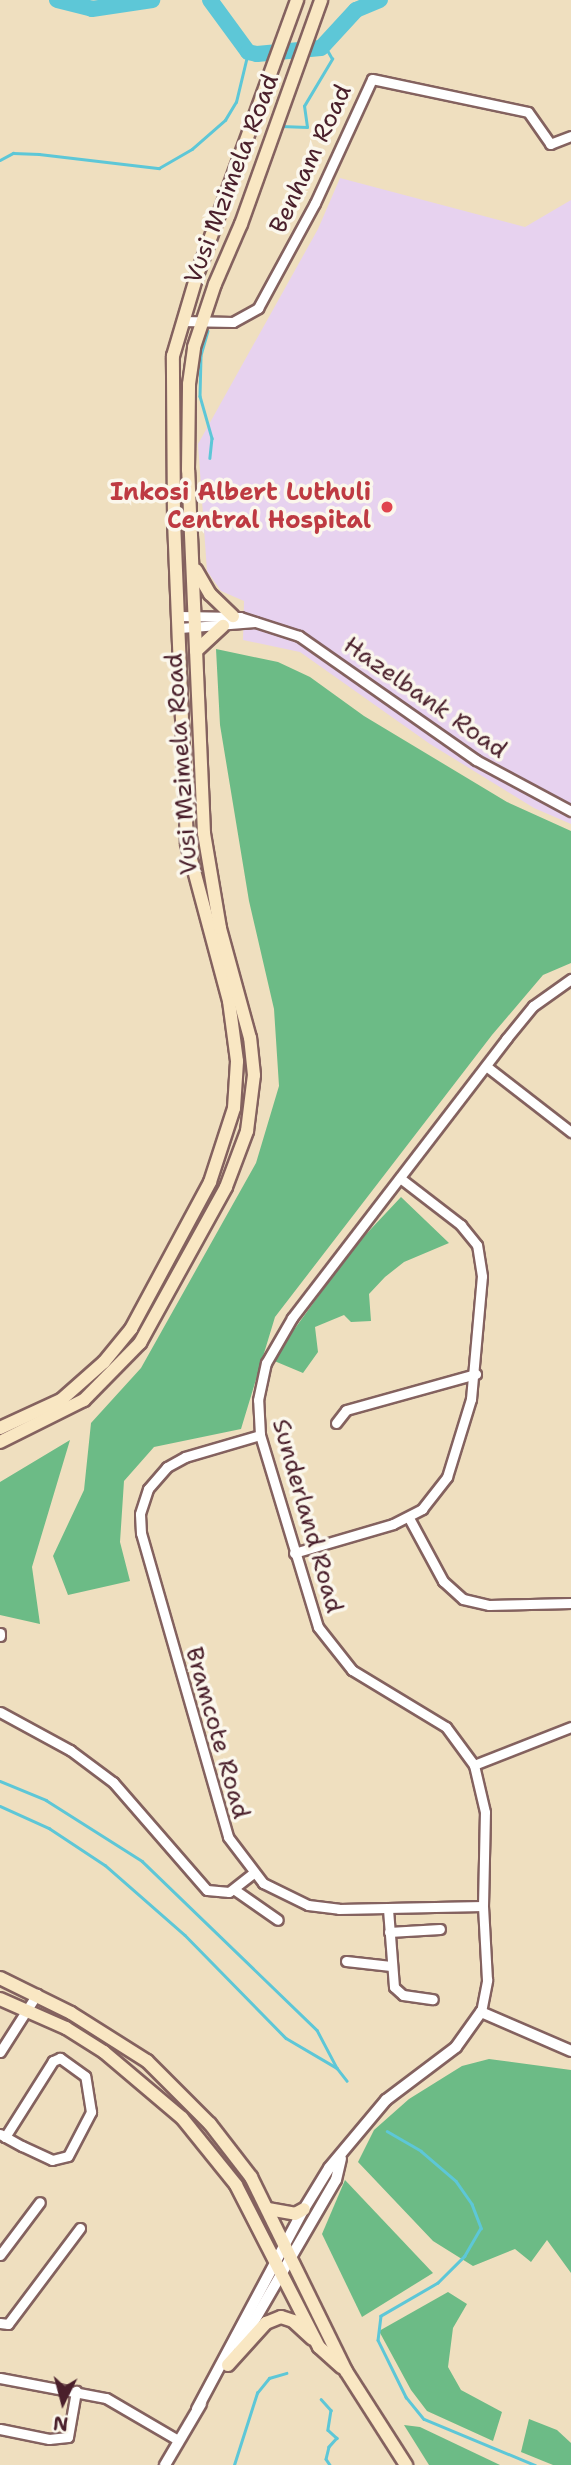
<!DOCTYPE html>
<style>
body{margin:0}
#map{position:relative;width:571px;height:2465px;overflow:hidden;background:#efdfbf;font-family:"Shantell Sans",sans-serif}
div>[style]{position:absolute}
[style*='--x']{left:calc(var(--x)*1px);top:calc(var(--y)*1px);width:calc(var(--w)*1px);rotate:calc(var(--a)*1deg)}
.built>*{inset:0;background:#e7d2ef}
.forest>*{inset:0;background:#6cbb86}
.stream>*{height:2.5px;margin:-1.25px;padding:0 1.25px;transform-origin:1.25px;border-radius:1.25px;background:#5dc7d7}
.river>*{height:16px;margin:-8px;padding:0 8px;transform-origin:8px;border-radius:8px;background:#5dc7d7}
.roads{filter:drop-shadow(2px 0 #84625f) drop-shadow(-2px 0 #84625f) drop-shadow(0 2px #84625f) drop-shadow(0 -2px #84625f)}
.minor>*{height:9px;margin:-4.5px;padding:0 4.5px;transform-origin:4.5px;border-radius:4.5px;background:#fff}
.tertiary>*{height:10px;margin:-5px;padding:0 5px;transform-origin:5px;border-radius:5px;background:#fff}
.secondary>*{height:12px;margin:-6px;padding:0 6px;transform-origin:6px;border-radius:6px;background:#f9e7c3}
.dots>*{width:19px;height:19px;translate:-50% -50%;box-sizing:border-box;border:4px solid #fbf7ec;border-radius:50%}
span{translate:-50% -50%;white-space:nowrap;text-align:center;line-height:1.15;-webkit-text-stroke:7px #fbf7ec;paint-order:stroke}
.street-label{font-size:24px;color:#4a1f2b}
.health-label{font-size:24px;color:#be3a42;font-weight:700}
.right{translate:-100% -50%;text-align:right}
.north{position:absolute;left:28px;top:2367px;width:70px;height:70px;-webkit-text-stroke:5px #fbf7ec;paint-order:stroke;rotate:186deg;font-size:19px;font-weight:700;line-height:28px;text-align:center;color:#4a1f2b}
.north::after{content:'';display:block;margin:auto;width:24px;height:32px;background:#4a1f2b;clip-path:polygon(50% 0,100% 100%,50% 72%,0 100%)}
</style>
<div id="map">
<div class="built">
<div style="clip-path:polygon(340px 178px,525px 227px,571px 200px,571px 824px,534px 808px,430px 744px,300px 652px,243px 640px,244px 601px,221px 591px,207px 571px,198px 444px,318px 229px)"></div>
</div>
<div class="forest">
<div style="clip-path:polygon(216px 649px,278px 662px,310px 677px,364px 716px,507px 802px,571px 831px,571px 963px,543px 975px,492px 1035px,275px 1317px,241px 1429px,154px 1447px,124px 1481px,120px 1542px,130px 1581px,68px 1595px,53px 1556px,84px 1490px,91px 1423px,141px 1368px,256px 1163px,279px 1086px,274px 1009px,249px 901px,220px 725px)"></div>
<div style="clip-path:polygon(401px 1197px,449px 1243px,404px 1262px,385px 1277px,369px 1294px,371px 1321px,351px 1322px,344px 1315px,315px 1327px,318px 1352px,303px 1373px,272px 1360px,354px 1247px)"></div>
<div style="clip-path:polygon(70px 1440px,32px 1567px,40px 1624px,0 1615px,0 1482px)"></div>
<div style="clip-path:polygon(489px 2059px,571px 2070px,571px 2273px,547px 2240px,531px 2262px,515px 2249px,473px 2266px,433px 2241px,358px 2162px,374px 2130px,409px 2099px,462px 2066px)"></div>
<div style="clip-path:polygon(345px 2180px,433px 2273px,362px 2317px,322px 2234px)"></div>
<div style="clip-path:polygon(448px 2292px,467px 2304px,453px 2328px,448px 2367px,461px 2390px,502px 2412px,493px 2441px,427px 2411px,411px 2390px,379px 2331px)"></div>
<div style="clip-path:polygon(529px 2419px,557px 2430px,571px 2443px,571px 2465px,553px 2465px,521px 2452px)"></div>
<div style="clip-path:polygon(404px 2425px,420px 2427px,500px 2465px,429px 2465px)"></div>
</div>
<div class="stream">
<div style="--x:281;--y:126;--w:26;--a:2"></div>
<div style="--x:307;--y:127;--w:21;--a:-98"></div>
<div style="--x:304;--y:106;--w:55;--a:-59.2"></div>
<div style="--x:332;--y:59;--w:16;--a:-120"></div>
<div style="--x:0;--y:160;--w:15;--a:-28"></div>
<div style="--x:13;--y:153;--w:26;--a:2"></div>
<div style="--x:39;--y:154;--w:121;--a:6.7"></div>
<div style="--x:159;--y:168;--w:38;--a:-30"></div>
<div style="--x:192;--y:149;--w:44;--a:-41.3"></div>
<div style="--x:225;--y:120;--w:21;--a:-59"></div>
<div style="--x:236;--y:102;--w:51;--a:-76.5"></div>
<div style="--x:228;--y:239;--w:24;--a:-66"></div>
<div style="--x:208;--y:331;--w:26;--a:106"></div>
<div style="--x:201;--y:356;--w:40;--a:91.4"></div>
<div style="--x:200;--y:396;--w:44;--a:74.1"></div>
<div style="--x:212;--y:438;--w:20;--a:96"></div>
<div style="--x:0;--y:1781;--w:50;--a:22.4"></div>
<div style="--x:46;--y:1800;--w:114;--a:32.4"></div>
<div style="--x:142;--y:1861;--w:243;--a:44"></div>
<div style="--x:317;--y:2030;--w:43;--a:62.2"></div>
<div style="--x:0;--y:1806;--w:54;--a:24.2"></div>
<div style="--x:49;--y:1828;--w:67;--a:33.5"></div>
<div style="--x:105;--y:1865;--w:106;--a:41.2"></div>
<div style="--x:185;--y:1935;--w:144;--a:45.6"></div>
<div style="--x:286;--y:2038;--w:59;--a:30.5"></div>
<div style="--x:337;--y:2068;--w:16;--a:52"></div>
<div style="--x:387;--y:2131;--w:39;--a:30"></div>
<div style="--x:421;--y:2151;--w:46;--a:40.6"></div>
<div style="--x:456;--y:2181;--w:28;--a:55"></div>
<div style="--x:472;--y:2204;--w:26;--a:69"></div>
<div style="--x:481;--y:2228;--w:32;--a:120"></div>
<div style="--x:465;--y:2256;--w:38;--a:135"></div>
<div style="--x:438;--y:2283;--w:66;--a:149.9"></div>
<div style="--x:381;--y:2316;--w:24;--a:97"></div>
<div style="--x:378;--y:2340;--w:64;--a:63.8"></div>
<div style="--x:406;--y:2397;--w:28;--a:51"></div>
<div style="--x:424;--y:2419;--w:120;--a:22.5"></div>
<div style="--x:321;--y:2399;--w:15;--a:48"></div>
<div style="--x:331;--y:2410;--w:20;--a:99"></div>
<div style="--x:328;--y:2430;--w:12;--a:42"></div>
<div style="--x:337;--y:2438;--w:12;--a:132"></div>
<div style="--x:329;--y:2447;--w:12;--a:104"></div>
<div style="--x:326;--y:2459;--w:7;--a:56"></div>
<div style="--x:234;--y:2465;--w:76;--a:-72.3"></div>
<div style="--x:257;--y:2393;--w:19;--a:-51"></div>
<div style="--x:269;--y:2378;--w:18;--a:-16"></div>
</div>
<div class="river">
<div style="--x:57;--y:0;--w:36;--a:14"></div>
<div style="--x:92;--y:9;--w:61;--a:-8.5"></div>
<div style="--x:210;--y:0;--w:64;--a:53.8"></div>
<div style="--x:248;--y:52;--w:9;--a:13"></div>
<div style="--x:257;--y:54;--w:64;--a:-5.4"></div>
<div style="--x:321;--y:48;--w:52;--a:-47.4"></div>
<div style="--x:356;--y:10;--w:26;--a:-23"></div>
</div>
<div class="roads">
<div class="minor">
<div style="--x:182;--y:321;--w:51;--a:1.1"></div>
<div style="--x:233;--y:322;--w:29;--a:-29"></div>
<div style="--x:258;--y:308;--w:119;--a:-61.5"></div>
<div style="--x:315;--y:203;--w:136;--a:-65.3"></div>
<div style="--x:372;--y:79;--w:159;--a:11.9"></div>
<div style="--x:528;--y:112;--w:39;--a:55"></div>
<div style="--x:550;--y:144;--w:22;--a:-21"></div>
<div style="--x:179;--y:616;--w:61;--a:0.9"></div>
<div style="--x:240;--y:617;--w:62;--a:17.9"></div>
<div style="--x:299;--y:636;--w:216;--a:35"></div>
<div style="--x:476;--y:760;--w:108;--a:28.2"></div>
<div style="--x:180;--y:628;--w:75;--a:-4.6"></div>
<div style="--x:486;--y:1066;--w:108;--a:37.8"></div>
<div style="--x:336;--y:1423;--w:16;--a:-52"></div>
<div style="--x:346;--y:1410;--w:135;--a:-15.5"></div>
<div style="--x:260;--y:1435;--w:78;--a:163.7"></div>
<div style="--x:185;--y:1457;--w:21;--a:151"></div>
<div style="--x:167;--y:1467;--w:29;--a:131"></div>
<div style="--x:148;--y:1489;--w:26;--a:108"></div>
<div style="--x:140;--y:1514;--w:19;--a:87"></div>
<div style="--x:141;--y:1533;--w:316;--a:74"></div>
<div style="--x:228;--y:1837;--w:58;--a:52.7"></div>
<div style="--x:263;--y:1883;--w:50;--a:26.1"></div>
<div style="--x:308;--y:1905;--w:31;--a:7"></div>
<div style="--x:339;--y:1909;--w:144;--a:-1.2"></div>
<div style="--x:409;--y:1518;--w:72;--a:61.6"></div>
<div style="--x:443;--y:1581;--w:27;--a:42"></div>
<div style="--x:463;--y:1599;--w:27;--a:13"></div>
<div style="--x:489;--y:1605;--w:82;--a:-1.4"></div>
<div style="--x:294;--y:1553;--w:103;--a:-16.3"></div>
<div style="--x:393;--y:1524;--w:33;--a:-27"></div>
<div style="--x:422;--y:1509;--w:41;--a:-52"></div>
<div style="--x:447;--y:1477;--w:82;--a:-72.9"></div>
<div style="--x:471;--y:1399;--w:123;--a:-84.9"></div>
<div style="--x:482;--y:1276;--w:31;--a:-99"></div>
<div style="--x:477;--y:1245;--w:26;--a:-129"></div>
<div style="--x:461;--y:1225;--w:77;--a:-142.4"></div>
<div style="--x:0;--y:1636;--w:3;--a:-90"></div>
<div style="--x:0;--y:1712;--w:80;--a:28.5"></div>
<div style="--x:70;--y:1750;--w:54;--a:36.7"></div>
<div style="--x:113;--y:1782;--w:143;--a:49"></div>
<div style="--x:207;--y:1890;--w:22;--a:5"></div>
<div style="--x:229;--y:1892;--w:29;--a:-38"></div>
<div style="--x:474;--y:1765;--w:104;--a:-21.4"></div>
<div style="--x:235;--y:1890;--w:52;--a:34.9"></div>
<div style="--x:388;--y:1909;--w:78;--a:85.6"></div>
<div style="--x:394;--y:1987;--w:12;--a:42"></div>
<div style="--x:403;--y:1995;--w:30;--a:8"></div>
<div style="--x:389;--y:1932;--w:51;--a:-3.4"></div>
<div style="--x:346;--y:1961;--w:45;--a:6.3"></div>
<div style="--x:481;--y:2012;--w:33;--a:-79"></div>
<div style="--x:487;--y:1980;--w:74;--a:-93.1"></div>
<div style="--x:483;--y:1906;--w:94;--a:-88.8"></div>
<div style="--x:485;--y:1812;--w:48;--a:-103.2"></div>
<div style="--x:474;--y:1765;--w:47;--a:-126.4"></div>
<div style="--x:446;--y:1727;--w:110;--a:-148.8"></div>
<div style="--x:352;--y:1670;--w:55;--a:-128.3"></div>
<div style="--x:318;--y:1627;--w:201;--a:-106.8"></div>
<div style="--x:260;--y:1435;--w:35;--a:-93"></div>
<div style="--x:258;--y:1400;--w:38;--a:-78"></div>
<div style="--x:266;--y:1363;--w:52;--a:-60"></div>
<div style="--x:292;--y:1318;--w:352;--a:-52.5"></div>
<div style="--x:506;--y:1039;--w:43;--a:-50.7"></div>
<div style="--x:533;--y:1006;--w:47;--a:-35.4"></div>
<div style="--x:0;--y:2052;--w:69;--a:-57.5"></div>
<div style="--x:0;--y:2134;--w:25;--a:29"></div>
<div style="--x:22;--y:2146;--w:33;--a:25"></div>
<div style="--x:52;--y:2160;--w:16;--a:-14"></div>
<div style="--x:68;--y:2156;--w:50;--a:-62.4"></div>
<div style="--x:91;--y:2112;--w:36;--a:-99"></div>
<div style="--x:85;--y:2076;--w:31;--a:-144"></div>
<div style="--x:60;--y:2058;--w:8;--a:157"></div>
<div style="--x:53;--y:2061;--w:90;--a:122.3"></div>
<div style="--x:0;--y:2255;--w:66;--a:-53"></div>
<div style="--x:0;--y:2323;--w:8;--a:7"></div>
<div style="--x:8;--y:2324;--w:120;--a:-53.1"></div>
<div style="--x:0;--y:2378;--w:108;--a:10.7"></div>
<div style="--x:106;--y:2398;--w:83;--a:30.3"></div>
<div style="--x:0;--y:2429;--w:50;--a:11.5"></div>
<div style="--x:49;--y:2439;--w:19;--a:-6"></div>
<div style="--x:68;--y:2437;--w:47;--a:-80.1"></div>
</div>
<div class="tertiary">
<div style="--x:239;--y:2347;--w:193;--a:-59.9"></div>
<div style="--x:336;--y:2180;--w:22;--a:-77"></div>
<div style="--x:197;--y:2409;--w:227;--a:-61.9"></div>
<div style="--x:304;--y:2209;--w:48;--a:-58.6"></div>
<div style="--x:329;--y:2168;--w:89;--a:-50"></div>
<div style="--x:386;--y:2100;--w:88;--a:-37.1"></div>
<div style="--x:456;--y:2047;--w:43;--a:-54.5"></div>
<div style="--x:481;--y:2012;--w:98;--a:23.4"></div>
<div style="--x:165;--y:2465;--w:71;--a:-59.5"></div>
</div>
<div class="secondary">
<div style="--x:196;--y:570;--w:28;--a:60"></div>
<div style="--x:210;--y:594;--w:32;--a:44"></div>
<div style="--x:196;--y:651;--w:37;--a:-43"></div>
<div style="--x:0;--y:1428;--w:67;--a:-24.7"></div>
<div style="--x:61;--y:1400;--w:57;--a:-41.5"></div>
<div style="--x:104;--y:1362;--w:43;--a:-50.7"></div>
<div style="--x:131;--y:1329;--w:167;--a:-61.7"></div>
<div style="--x:210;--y:1182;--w:78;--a:-72"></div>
<div style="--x:234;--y:1108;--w:47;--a:-86.3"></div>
<div style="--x:237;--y:1061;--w:61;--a:-97.6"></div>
<div style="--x:229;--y:1001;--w:163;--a:-105"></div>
<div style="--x:187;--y:844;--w:325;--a:-92.3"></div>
<div style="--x:174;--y:519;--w:163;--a:-90.4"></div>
<div style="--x:173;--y:356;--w:84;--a:-73.5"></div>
<div style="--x:197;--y:275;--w:293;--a:-70"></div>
<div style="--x:0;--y:1442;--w:94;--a:-26.6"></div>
<div style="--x:84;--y:1400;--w:80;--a:-45.5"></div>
<div style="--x:140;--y:1343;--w:178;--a:-61.1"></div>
<div style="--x:226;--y:1187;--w:60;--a:-69.4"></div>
<div style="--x:247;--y:1131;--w:56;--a:-82.9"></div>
<div style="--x:254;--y:1075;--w:37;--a:-96"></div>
<div style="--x:250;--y:1038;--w:114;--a:-105.3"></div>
<div style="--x:220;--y:928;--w:96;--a:-99.6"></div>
<div style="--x:204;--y:833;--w:363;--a:-92.5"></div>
<div style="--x:188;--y:470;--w:86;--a:-89.3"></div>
<div style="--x:189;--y:384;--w:37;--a:-82"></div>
<div style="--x:194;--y:347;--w:66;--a:-71.6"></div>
<div style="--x:215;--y:284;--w:65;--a:-66.6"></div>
<div style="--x:241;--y:224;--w:238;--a:-70.3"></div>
<div style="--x:0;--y:1978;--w:79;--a:26.2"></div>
<div style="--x:71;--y:2013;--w:90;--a:32.3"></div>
<div style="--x:147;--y:2061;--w:89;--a:45"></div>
<div style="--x:210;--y:2124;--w:67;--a:52.3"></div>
<div style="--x:251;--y:2177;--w:216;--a:63.9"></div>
<div style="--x:346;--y:2371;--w:112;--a:57.4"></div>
<div style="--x:0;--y:1999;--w:72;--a:23.7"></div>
<div style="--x:66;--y:2028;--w:45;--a:32.3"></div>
<div style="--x:104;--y:2052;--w:102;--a:40.2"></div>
<div style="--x:182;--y:2118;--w:86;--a:51.1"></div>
<div style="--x:236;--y:2185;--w:182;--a:62.9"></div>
<div style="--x:319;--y:2347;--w:30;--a:42"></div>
<div style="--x:268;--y:2209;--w:27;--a:10"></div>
<div style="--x:295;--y:2214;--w:10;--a:-29"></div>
<div style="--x:228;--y:2365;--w:57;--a:-47.9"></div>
<div style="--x:266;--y:2323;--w:16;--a:-22"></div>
<div style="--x:281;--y:2317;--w:13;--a:18"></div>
<div style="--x:293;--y:2321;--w:26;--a:43"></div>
</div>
</div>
<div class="dots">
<div style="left:387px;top:507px;background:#e0444e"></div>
</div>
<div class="street-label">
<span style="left:311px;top:159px;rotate:-65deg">Benham Road</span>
<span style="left:232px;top:179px;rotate:-69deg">Vusi Mzimela Road</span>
<span style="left:425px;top:698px;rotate:35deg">Hazelbank Road</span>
<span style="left:182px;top:764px;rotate:-94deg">Vusi Mzimela Road</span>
<span style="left:307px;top:1516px;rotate:74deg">Sunderland Road</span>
<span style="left:217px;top:1733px;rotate:74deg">Bramcote Road</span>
</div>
<div class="health-label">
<span class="right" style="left:371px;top:507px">Inkosi Albert Luthuli<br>Central Hospital</span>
</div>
<div class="north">N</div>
</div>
